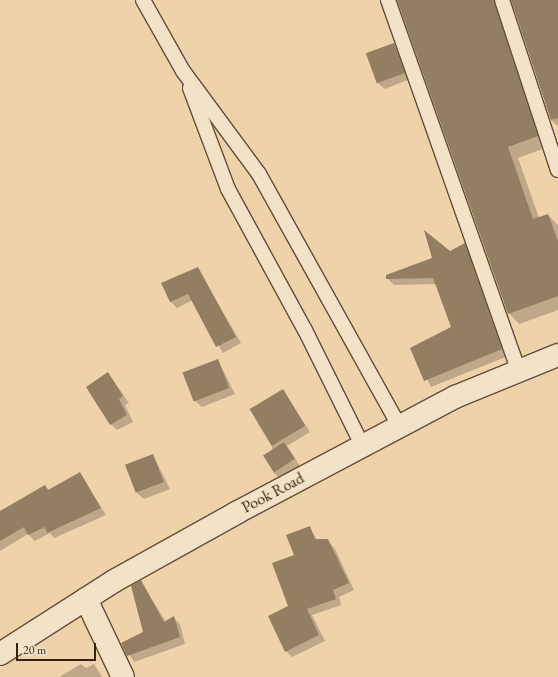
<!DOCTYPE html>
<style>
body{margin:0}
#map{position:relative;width:558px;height:677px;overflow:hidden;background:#eed2aa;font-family:"EB Garamond",serif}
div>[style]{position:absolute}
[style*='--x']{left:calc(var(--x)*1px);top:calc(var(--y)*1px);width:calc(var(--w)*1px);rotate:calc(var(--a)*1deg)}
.shadow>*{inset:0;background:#0003}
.building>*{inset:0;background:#947e61;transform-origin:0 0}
.roads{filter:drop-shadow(1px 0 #624e38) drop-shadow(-1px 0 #624e38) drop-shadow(0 1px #624e38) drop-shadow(0 -1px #624e38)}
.lane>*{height:14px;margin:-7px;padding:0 7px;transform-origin:7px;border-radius:7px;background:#f4e2c8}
.street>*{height:22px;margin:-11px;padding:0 11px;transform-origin:11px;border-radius:11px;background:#f4e2c8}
.secondary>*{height:22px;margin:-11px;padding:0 11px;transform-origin:11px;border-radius:11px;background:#f4e2c8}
span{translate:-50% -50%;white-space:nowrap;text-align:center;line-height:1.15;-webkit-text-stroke:3px #f4e2c8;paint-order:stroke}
.street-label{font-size:16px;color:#332212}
.scale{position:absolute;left:16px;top:643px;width:80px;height:18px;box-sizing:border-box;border:2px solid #332212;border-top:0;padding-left:5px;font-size:12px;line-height:14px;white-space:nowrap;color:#332212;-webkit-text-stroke:3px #f4e2c8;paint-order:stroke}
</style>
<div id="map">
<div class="shadow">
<div style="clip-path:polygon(398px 0,558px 0,558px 126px,551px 120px,513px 3px,504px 10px,548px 147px,518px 158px,539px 218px,548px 215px,558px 225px,558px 310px,519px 324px,509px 313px)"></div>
<div style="clip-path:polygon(394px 44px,400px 50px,410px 79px,385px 89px,378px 83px)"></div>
<div style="clip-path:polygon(465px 245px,471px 251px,508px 356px,431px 387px,411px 348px,453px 327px,437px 284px,394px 285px,387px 278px)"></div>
<div style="clip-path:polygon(198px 269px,241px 343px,223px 353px,193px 300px,177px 308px,170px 301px)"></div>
<div style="clip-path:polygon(218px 360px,235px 394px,202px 407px,195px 401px)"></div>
<div style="clip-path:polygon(108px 373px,129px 403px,125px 405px,133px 422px,117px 430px,111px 424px)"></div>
<div style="clip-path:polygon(283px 390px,310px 432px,287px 446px,300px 466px,279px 478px,273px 472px,272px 445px)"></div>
<div style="clip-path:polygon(153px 455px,170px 489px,144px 499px,137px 493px)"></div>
<div style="clip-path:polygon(80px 474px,106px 515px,54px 538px,50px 533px,35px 541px,28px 534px,0 551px,0 512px,45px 486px,50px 491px)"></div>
<div style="clip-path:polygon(309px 527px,318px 541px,329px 542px,335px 549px,354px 590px,339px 597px,341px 605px,312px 615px,325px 641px,292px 657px,286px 651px,295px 555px)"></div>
<div style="clip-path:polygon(141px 582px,166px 622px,174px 618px,180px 624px,185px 644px,134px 662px,122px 643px,144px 632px)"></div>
<div style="clip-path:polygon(81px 664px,86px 668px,94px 664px,102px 677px,59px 677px)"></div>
</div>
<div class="building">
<div style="clip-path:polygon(397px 0,494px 0,538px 136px,508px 147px,533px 219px,548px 214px,558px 241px,558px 296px,508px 314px)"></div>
<div style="clip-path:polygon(511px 0,558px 0,558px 118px,551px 120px)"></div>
<div style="left:394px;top:43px;width:32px;height:30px;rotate:70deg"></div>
<div style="clip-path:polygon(424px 230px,450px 251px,465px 243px,502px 349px,424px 381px,410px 348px,451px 327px,433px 278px,386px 279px,386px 275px,432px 258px)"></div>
<div style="clip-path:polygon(198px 267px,236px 337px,216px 347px,188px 294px,170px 302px,161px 283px)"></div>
<div style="left:218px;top:359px;width:31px;height:38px;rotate:69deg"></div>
<div style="clip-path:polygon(108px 372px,123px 396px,119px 399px,127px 415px,110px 425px,86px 387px)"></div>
<div style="left:283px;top:389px;width:43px;height:39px;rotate:59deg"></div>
<div style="left:284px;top:442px;width:20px;height:25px;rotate:57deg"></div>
<div style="left:153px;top:454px;width:30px;height:30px;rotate:69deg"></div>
<div style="clip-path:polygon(80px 472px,101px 508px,47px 533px,45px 527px,28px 535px,24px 527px,0 541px,0 511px,45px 485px,48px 490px)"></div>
<div style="clip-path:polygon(310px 526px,315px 539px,328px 539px,349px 583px,333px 590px,336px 599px,307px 609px,319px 635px,285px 652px,268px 616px,288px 606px,272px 563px,294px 555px,286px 535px)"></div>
<div style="clip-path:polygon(141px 580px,164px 622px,174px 616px,180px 637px,127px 656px,121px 643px,143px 632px,131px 586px)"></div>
</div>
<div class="roads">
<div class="lane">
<div style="--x:143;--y:0;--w:81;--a:60.6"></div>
<div style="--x:183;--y:71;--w:128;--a:53.6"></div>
<div style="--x:259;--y:174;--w:288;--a:60.9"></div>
<div style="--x:388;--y:0;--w:393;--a:70.6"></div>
<div style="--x:502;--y:0;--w:179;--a:71.8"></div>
<div style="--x:190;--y:88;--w:108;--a:69.4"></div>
<div style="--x:228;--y:189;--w:161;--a:61.4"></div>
<div style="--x:305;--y:330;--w:128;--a:63.6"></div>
</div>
<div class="street">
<div style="--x:86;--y:599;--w:86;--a:64.6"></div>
</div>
<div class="secondary">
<div style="--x:0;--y:654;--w:135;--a:-32.6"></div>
<div style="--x:114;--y:581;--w:140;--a:-29.1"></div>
<div style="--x:236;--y:513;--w:248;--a:-27.9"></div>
<div style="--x:455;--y:397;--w:111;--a:-22.2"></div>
</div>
</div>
<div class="street-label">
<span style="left:273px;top:493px;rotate:-28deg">Pook Road</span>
</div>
<div class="scale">20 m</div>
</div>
